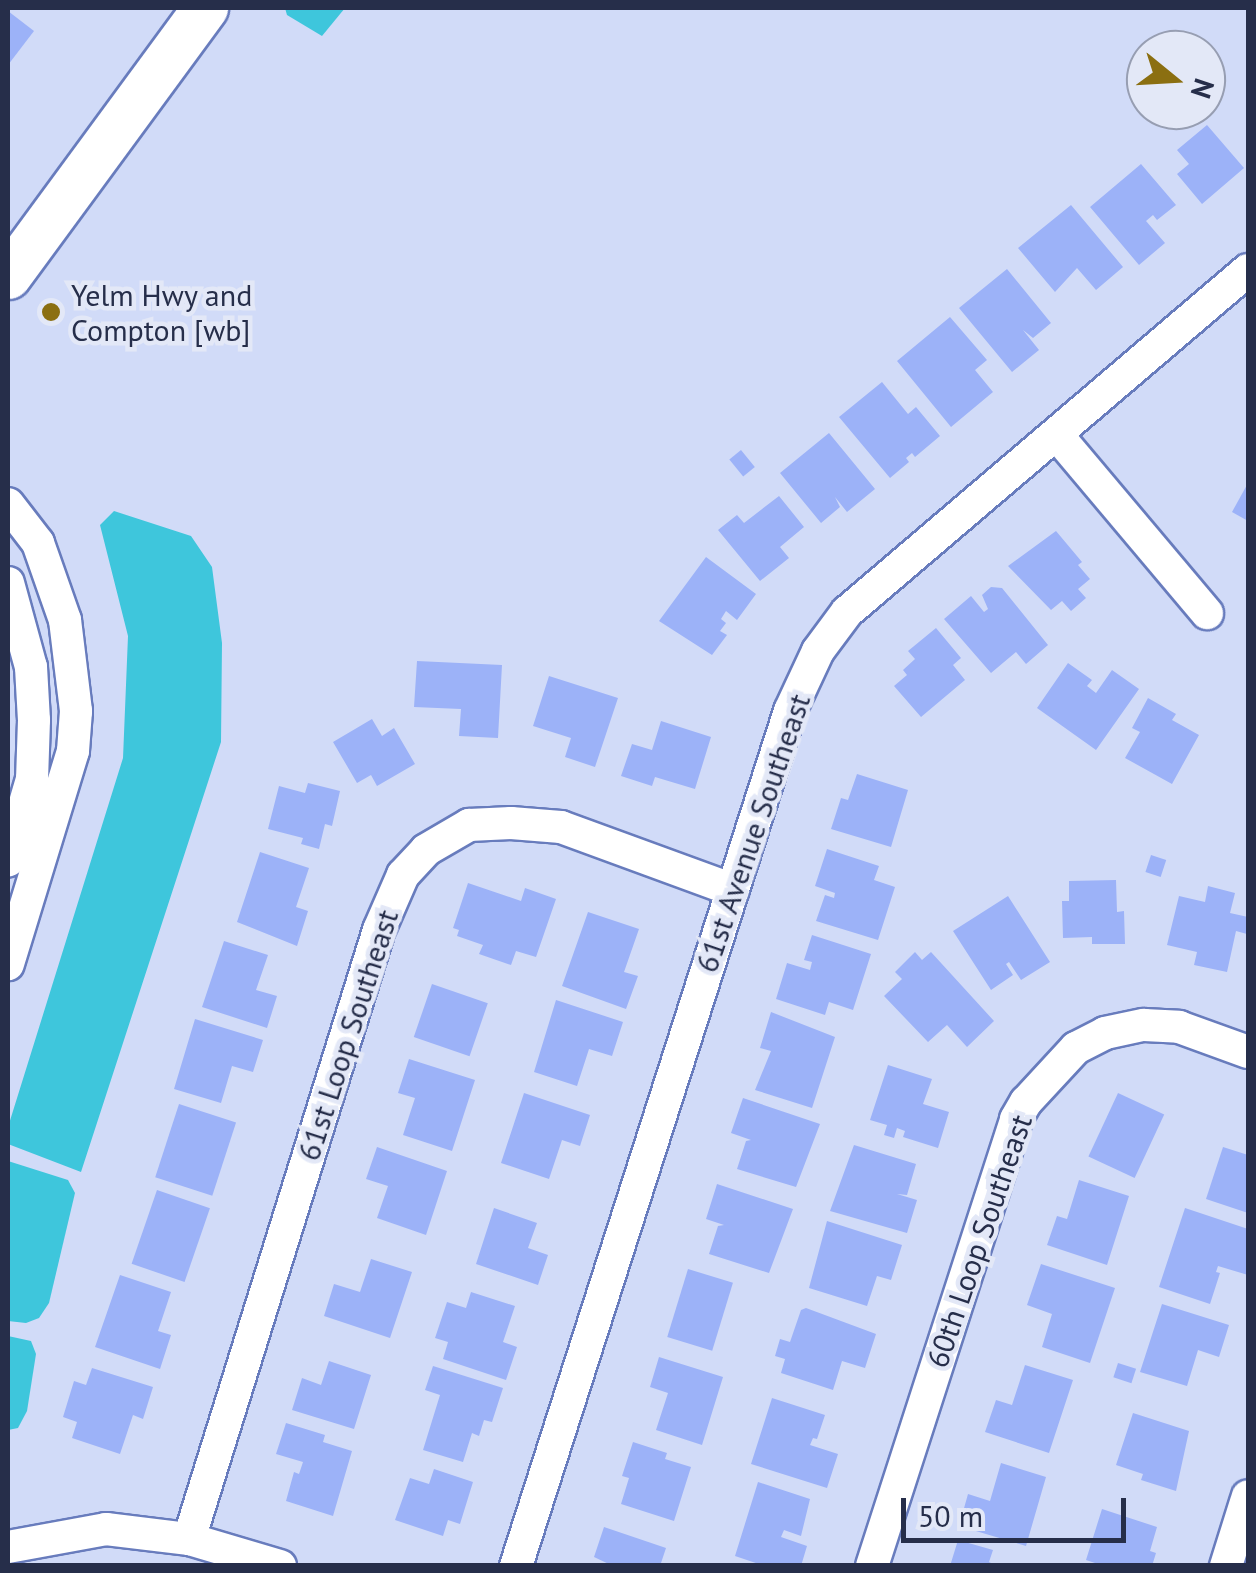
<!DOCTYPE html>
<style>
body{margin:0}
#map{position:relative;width:1256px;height:1573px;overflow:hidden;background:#d1dbf8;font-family:"PT Sans",sans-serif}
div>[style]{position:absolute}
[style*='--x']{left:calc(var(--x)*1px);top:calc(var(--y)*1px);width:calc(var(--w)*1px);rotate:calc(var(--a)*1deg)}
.water>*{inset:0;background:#3ec6dc}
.building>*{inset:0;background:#9cb2f8;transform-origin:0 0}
.roads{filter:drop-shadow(2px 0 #687cbd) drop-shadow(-2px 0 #687cbd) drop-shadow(0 2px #687cbd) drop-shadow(0 -2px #687cbd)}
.street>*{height:32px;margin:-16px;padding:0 16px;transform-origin:16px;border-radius:16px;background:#fff}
.secondary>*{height:45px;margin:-22.5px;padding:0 22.5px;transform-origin:22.5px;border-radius:22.5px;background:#fff}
.dots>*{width:28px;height:28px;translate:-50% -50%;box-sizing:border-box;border:5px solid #e3e8f7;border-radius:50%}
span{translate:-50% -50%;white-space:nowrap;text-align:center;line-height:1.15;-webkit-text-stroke:9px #e3e8f7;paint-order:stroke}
.poi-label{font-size:30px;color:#262e4a}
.left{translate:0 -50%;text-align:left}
.street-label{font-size:30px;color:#262e4a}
.frame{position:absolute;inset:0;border:10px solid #262e4a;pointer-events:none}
.north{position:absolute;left:1126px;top:30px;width:100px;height:100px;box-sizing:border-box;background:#e3e8f7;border:2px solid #979eb2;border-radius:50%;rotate:108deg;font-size:28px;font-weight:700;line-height:40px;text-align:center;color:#262e4a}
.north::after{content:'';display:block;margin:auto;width:35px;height:45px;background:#8b6f11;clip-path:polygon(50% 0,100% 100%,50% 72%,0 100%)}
.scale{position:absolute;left:901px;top:1498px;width:225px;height:45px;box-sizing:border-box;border:5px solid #262e4a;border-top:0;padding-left:12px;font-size:30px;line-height:35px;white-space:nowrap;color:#262e4a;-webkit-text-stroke:8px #e3e8f7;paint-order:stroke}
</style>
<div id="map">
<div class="water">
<div style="clip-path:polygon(285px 8px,345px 8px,322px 36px,287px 15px)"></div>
<div style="clip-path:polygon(114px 511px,191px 536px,212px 567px,222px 643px,221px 742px,81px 1172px,8px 1144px,8px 1127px,123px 758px,128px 636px,100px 525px)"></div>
<div style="clip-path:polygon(8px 1161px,68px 1180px,75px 1193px,49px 1303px,39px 1318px,26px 1323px,8px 1321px)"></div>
<div style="clip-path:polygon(8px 1336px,31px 1341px,36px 1354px,27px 1411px,18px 1428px,8px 1430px)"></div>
</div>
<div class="building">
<div style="clip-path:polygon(8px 11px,34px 31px,8px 65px)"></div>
<div style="clip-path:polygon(1207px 125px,1244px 168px,1202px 204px,1177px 174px,1189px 164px,1177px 150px)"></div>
<div style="clip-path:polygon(1141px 164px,1176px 205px,1157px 220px,1153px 215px,1146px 221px,1165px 243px,1139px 265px,1090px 207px)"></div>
<div style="clip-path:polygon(1071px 205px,1123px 267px,1096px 290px,1077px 268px,1055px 292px,1018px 248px)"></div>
<div style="clip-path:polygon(1007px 269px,1051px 323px,1033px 338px,1023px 330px,1039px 350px,1012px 372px,959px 308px)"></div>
<div style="clip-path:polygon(950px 317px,987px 360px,975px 370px,993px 392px,951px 427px,897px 361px)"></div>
<div style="clip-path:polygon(882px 382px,908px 414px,916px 407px,940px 436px,915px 457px,912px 453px,906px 458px,909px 462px,890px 478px,839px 417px)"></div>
<div style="clip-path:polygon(829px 433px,875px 489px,847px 512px,835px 497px,840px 507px,821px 523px,780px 473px)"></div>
<div style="left:741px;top:450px;width:22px;height:15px;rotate:51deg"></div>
<div style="clip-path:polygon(1248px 483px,1248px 521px,1232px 512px)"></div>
<div style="clip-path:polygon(779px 496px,804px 527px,780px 547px,789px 558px,760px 581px,718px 530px,737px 515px,744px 523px)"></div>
<div style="clip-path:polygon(1056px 531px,1082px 562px,1078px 565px,1090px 579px,1078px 589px,1086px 598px,1071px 611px,1062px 601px,1051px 610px,1008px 566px)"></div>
<div style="clip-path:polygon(706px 557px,756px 594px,737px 620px,726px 611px,721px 619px,726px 623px,720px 631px,727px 635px,712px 655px,659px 621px)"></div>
<div style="clip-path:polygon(991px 587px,1002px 588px,1048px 645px,1026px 664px,1016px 652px,991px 673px,944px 619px,971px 596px,984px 612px,988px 609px,982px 595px)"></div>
<div style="clip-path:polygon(936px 628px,961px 658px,953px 665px,965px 680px,921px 717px,894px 686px,907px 675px,903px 670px,915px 659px,908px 651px)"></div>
<div style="clip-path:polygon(417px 661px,502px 665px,498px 738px,459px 736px,461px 709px,414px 707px)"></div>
<div style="clip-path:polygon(1068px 663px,1092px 680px,1087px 686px,1096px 693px,1112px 670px,1139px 689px,1096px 750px,1037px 708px)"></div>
<div style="clip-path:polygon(549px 676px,618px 698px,595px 767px,565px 757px,571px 738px,533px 726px)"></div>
<div style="clip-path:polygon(1148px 698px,1176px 714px,1172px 720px,1199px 735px,1172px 784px,1125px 758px,1140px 732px,1132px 728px)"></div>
<div style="clip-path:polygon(372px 719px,382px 736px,394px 728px,415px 764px,377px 786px,371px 775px,357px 783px,333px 742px)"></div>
<div style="clip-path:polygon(661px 721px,711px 737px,695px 789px,655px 777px,652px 786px,621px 776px,632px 744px,652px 750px)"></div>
<div style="clip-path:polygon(857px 774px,908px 790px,891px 847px,831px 829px,841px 798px,848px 800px)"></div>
<div style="clip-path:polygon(308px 783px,340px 791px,332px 826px,325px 824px,319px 849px,301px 844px,303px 838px,268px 829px,279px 786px,305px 793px)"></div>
<div style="clip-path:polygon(827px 849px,879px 866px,874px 880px,895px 887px,878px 940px,816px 921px,825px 895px,834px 898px,835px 893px,815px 886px)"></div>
<div style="clip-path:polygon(260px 852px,309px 868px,296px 907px,308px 911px,297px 946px,237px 922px)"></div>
<div style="left:1151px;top:855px;width:16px;height:18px;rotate:18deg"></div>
<div style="clip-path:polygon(1116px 880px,1117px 912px,1124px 911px,1125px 944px,1092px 944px,1092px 937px,1063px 938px,1062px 901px,1069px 901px,1069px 881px)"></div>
<div style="clip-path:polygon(468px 883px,521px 901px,525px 888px,556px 899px,536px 957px,516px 951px,511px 965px,479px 954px,483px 945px,457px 936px,459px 930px,453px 928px)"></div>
<div style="clip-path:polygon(1208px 886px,1235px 893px,1230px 913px,1248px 917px,1247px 934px,1236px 931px,1227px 972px,1194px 965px,1197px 952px,1167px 945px,1179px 896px,1205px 902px)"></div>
<div style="clip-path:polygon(1008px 896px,1050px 962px,1021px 980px,1009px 962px,1006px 964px,1013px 975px,991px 990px,953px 931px)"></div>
<div style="clip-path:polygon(588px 912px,639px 929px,624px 972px,638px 976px,626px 1009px,562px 986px)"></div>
<div style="clip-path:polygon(812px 935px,871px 954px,853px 1010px,829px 1002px,825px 1015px,776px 999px,787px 963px,810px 970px,812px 962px,804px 960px)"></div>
<div style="clip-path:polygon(224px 941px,268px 955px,256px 990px,277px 996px,267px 1028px,202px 1007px)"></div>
<div style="clip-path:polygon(915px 952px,922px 960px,931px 952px,994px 1021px,967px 1047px,947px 1025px,928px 1042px,884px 996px,902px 979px,895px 972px)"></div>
<div style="left:432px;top:984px;width:59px;height:56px;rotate:19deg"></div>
<div style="clip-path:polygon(556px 1000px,623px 1022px,612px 1056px,589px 1049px,577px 1086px,534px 1072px)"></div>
<div style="clip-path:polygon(771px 1012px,835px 1037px,812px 1108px,755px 1090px,771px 1051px,760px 1048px)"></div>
<div style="clip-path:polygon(195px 1019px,263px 1040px,253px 1072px,232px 1066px,221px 1103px,174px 1089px)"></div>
<div style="clip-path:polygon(409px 1059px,475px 1080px,452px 1151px,403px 1135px,415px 1098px,398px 1093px)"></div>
<div style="clip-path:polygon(888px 1065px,932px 1079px,923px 1104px,949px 1112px,938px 1148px,903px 1137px,905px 1131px,897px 1128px,894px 1138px,884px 1135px,887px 1125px,870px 1120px)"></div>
<div style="clip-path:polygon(524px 1093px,590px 1115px,580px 1146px,562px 1140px,549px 1179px,501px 1163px)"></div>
<div style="left:1118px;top:1093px;width:51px;height:70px;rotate:25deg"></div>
<div style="clip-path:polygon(743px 1098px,820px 1124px,796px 1187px,737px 1169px,746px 1141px,751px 1140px,731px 1133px)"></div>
<div style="left:179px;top:1104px;width:60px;height:77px;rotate:18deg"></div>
<div style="clip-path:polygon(854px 1145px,916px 1164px,907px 1195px,897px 1194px,917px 1200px,907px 1233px,830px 1211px)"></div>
<div style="clip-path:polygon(377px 1147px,447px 1171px,426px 1235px,377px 1218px,388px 1186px,366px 1179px)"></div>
<div style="clip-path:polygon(1223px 1147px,1248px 1155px,1248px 1213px,1206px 1199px)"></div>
<div style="clip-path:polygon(1079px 1180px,1129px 1196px,1107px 1265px,1047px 1245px,1057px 1216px,1067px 1219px)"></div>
<div style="clip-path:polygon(717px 1184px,793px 1209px,769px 1273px,709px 1254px,718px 1226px,724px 1225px,706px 1219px)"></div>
<div style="left:157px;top:1190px;width:56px;height:78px;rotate:19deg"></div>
<div style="clip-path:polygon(494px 1208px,537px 1223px,528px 1248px,548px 1255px,538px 1285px,476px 1264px)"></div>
<div style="clip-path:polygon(1185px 1208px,1248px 1229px,1248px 1275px,1218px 1266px,1216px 1272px,1220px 1273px,1210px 1304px,1159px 1287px)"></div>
<div style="clip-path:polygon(827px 1221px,902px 1245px,891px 1280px,877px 1276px,867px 1306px,809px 1288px)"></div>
<div style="clip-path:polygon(371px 1259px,412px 1272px,390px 1338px,324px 1316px,334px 1284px,360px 1292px)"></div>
<div style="clip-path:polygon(1041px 1264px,1115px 1288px,1090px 1363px,1042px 1347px,1052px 1314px,1027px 1305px)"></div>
<div style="left:688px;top:1269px;width:47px;height:71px;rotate:17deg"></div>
<div style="clip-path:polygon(120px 1275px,171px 1292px,158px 1331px,171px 1335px,160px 1369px,95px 1347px)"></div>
<div style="clip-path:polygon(471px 1292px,515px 1306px,503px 1342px,517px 1347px,506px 1380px,443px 1359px,448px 1342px,435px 1338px,447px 1302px,466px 1308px)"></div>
<div style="clip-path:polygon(1162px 1304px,1229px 1325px,1219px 1357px,1198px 1350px,1187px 1386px,1140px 1372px)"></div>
<div style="clip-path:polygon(806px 1308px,876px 1334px,865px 1368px,842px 1361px,833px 1390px,781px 1373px,785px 1359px,775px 1356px,780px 1339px,790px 1342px,801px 1310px)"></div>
<div style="clip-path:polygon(659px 1357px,723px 1377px,702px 1445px,656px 1430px,668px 1393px,650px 1387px)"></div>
<div style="clip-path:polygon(329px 1361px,371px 1375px,354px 1429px,292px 1410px,302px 1378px,321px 1385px)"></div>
<div style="left:1118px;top:1363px;width:19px;height:15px;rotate:18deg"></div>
<div style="clip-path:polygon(1025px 1365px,1073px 1380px,1049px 1453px,985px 1432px,996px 1400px,1012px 1405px)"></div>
<div style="clip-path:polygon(433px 1366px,503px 1388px,492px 1422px,484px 1420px,479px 1436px,472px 1433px,463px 1462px,423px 1450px,440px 1395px,425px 1390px)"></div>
<div style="clip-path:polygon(92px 1368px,153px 1387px,143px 1419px,133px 1415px,120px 1454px,72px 1438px,77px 1422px,63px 1417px,74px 1381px,86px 1385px)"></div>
<div style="clip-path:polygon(772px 1398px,825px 1415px,817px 1439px,813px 1438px,810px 1445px,838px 1454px,827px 1488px,751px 1464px)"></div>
<div style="clip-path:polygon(1133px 1413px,1189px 1431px,1176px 1491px,1141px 1480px,1143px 1474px,1116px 1465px)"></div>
<div style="clip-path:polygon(286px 1423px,325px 1435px,323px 1442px,352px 1451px,333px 1516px,286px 1501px,294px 1472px,299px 1474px,303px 1462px,276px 1454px)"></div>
<div style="clip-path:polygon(633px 1442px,667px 1453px,665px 1459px,691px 1467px,674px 1521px,621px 1504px,629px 1478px,622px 1476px)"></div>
<div style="clip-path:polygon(1001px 1463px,1046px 1477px,1026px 1546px,959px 1526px,968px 1494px,990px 1501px)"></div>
<div style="clip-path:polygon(434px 1469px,473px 1482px,460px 1524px,448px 1520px,443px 1536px,395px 1520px,410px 1478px,429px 1484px)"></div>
<div style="clip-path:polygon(758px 1482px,810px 1499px,801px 1536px,784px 1530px,781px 1537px,807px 1546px,801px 1566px,765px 1566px,735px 1556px)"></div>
<div style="clip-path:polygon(1102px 1509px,1157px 1527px,1150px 1551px,1156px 1553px,1152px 1566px,1104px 1566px,1086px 1560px)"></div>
<div style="clip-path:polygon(604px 1527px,666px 1548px,660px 1566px,613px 1566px,594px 1557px)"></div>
<div style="clip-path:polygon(958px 1540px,993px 1550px,989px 1562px,997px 1566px,950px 1566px)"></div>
</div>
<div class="roads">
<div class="street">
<div style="--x:1057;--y:435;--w:233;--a:49.9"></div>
<div style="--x:8;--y:504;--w:49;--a:52.4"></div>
<div style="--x:38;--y:543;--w:82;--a:70.7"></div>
<div style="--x:65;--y:620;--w:92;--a:83.1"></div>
<div style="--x:76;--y:711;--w:40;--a:94.3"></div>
<div style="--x:73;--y:751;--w:223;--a:107"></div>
<div style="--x:8;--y:583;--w:87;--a:74.7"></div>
<div style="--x:31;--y:667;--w:53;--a:86.8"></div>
<div style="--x:34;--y:720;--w:59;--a:91.9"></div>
<div style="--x:32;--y:779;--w:85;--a:106.3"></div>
<div style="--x:189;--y:1539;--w:638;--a:-72.67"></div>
<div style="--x:379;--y:930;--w:60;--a:-66.4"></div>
<div style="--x:403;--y:875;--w:34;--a:-47"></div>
<div style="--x:426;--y:850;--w:50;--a:-30.2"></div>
<div style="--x:469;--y:825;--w:42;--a:-2.7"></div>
<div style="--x:511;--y:823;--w:50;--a:4.6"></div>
<div style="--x:561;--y:827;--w:183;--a:20.1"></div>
<div style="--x:8;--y:1547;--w:100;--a:-10.4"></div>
<div style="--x:106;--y:1529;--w:84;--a:6.9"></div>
<div style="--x:189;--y:1539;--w:95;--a:16.5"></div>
<div style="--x:516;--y:1566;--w:898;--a:-72.23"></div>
<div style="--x:790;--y:711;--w:66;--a:-65"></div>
<div style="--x:818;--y:651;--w:49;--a:-53.4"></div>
<div style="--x:847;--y:612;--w:527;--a:-40.46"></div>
<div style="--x:872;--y:1566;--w:470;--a:-72.1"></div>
<div style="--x:1016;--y:1119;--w:20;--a:-60"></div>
<div style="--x:1026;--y:1102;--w:74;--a:-47.2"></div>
<div style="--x:1076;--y:1048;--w:33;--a:-27"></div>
<div style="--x:1105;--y:1033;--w:40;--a:-12"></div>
<div style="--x:1144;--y:1025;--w:35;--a:3"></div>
<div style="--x:1179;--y:1027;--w:73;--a:19.9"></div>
<div style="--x:1226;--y:1566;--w:73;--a:-72.6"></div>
</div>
<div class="secondary">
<div style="--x:8;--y:276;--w:333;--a:-53.7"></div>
</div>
</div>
<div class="dots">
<div style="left:51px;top:312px;background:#8b6f11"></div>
</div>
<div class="poi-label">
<span class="left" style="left:71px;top:312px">Yelm Hwy and<br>Compton [wb]</span>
</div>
<div class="street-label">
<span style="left:753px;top:833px;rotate:-71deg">61st Avenue Southeast</span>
<span style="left:348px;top:1035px;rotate:-72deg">61st Loop Southeast</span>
<span style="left:979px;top:1241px;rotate:-71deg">60th Loop Southeast</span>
</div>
<div class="frame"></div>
<div class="north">N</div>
<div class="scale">50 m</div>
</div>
